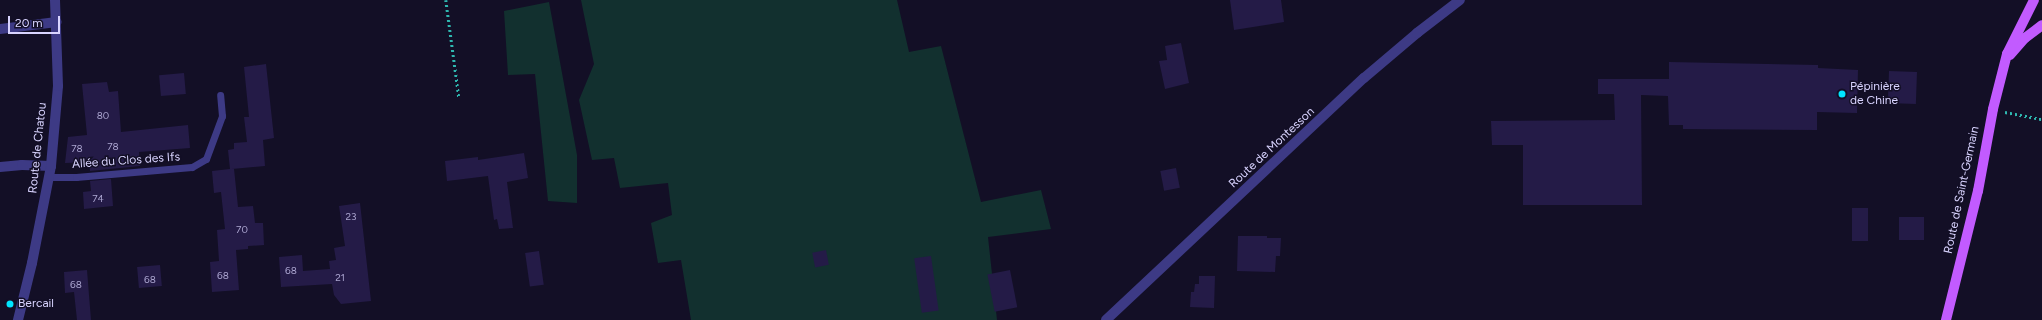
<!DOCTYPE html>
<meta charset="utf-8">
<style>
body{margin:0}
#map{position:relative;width:2042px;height:320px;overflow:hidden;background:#130f26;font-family:Figtree,sans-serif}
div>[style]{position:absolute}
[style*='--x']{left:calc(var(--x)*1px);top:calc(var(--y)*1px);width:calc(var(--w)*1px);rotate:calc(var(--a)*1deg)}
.green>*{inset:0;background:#12302f}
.building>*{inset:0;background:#241b47;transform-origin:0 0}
.path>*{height:2.5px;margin-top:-1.25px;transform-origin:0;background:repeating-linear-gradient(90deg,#2fb8b0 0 2px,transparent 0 5px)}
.service>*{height:7px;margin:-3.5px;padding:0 3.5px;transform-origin:3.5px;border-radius:3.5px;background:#3d3a85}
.minor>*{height:10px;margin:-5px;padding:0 5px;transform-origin:5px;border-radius:5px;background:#3d3a85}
.tertiary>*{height:10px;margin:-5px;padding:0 5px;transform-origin:5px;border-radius:5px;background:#3d3a85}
.primary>*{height:10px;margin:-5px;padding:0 5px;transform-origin:5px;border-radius:5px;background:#c25bff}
.dots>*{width:11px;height:11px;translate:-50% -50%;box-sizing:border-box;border:2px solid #130f26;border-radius:50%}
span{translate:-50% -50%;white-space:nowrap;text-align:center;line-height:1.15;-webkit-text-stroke:3px #130f26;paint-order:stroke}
.number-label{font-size:10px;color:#aca6d1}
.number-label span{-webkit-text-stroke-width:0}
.poi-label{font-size:12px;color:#d9d4ff}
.left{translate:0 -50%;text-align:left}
.street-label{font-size:12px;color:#d9d4ff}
.scale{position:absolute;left:8px;top:16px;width:52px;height:18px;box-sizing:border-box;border:2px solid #d9d4ff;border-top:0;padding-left:5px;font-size:12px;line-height:14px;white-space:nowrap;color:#d9d4ff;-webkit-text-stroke:3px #130f26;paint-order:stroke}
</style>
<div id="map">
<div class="green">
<div style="clip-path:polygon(581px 0,897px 0,909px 52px,941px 46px,981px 202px,1041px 190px,1051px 229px,988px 237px,997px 320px,691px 320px,681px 260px,658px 263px,651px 223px,672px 215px,668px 183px,620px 188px,614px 158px,592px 160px,579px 100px,594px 64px)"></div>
<div style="clip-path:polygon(549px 2px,577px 155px,577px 203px,548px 201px,535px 74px,508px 75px,504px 11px)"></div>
</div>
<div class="building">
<div style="clip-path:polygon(1230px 0,1281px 0,1284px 22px,1234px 30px)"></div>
<div style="clip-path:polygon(1181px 43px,1189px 83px,1165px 89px,1159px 61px,1167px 60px,1165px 46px)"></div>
<div style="clip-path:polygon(1669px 62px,1818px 65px,1818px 68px,1858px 70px,1857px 113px,1817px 112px,1817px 130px,1683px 129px,1683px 125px,1669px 125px,1668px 96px,1641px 95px,1642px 205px,1523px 205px,1523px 145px,1492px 145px,1491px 121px,1615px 120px,1614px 94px,1598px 94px,1598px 79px,1669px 79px)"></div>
<div style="clip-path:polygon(266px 64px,274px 138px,263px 140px,265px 166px,232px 169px,234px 169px,238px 207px,253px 206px,255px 223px,263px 223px,264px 245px,248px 246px,248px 249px,236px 250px,239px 290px,212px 292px,210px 262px,219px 261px,217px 230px,225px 229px,221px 192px,214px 193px,212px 171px,230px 169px,228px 150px,234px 149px,234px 143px,247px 142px,244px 117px,249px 117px,244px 67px)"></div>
<div style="left:1889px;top:71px;width:28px;height:32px;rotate:2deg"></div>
<div style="left:184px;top:73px;width:21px;height:25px;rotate:85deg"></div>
<div style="clip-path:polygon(107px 82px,109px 92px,118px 91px,121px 132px,188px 125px,190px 148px,139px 152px,140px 166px,90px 171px,89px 162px,65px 163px,68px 137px,87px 135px,82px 84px)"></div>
<div style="clip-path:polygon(524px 153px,528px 178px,507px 182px,513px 228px,499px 229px,497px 219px,494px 220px,488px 176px,447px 181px,445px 161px,478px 157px,478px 160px)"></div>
<div style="left:1176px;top:168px;width:20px;height:16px;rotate:79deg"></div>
<div style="clip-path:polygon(111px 179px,113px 206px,84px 209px,83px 192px,91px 191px,90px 181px)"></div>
<div style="clip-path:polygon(360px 203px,371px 301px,341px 304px,334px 295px,332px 284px,281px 287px,279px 257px,302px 255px,303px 271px,330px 269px,329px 261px,336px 260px,334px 248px,345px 246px,339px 206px)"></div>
<div style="left:1852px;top:208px;width:16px;height:33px"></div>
<div style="left:1899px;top:217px;width:25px;height:23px"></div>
<div style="clip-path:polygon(1238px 236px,1267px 236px,1267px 238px,1281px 238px,1280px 256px,1276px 256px,1275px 272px,1237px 271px)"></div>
<div style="left:826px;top:250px;width:15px;height:14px;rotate:79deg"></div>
<div style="left:539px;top:251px;width:34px;height:14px;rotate:82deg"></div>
<div style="left:931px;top:256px;width:55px;height:17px;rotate:82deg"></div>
<div style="left:160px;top:265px;width:21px;height:23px;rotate:85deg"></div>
<div style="clip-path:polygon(87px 270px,91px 320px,77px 320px,74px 292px,65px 293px,64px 272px)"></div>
<div style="left:1010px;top:270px;width:38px;height:23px;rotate:79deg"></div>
<div style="clip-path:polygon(1199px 276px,1215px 276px,1214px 308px,1190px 307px,1191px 292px,1194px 292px,1195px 284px,1199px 284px)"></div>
</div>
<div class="path">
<div style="--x:446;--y:0;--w:99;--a:82.4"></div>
<div style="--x:2005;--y:112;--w:38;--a:11"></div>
</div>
<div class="service">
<div style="--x:50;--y:177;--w:26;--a:0"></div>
<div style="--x:76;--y:177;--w:116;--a:-4.9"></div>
<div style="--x:192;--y:167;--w:16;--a:-30"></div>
<div style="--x:206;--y:159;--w:46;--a:-69.6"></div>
<div style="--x:222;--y:116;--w:21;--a:-95"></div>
</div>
<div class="minor">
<div style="--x:0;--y:29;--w:57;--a:-7"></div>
<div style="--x:0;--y:167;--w:22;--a:-5"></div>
<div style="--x:22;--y:165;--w:29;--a:2"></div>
<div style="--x:1106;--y:320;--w:354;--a:-43.2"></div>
<div style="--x:1364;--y:78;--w:70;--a:-40.3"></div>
<div style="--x:1417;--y:33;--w:54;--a:-37.5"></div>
</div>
<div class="tertiary">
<div style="--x:18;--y:320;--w:59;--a:-76.2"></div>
<div style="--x:32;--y:263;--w:99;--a:-78.9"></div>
<div style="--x:51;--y:166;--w:80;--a:-85"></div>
<div style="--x:58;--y:86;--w:86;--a:-92"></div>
</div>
<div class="primary">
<div style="--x:2010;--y:55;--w:23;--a:-49"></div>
<div style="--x:2025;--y:38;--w:21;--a:-37"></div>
<div style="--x:1946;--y:320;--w:133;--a:-76.1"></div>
<div style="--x:1978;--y:191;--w:83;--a:-79.6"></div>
<div style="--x:1993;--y:109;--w:57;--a:-75.7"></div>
<div style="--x:2007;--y:54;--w:60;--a:-63.4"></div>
</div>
<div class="dots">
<div style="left:1842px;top:94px;background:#00e5ff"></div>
<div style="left:10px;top:304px;background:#00e5ff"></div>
</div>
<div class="number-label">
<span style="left:103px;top:116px">80</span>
<span style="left:113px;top:147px">78</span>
<span style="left:77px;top:149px">78</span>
<span style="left:98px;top:199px">74</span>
<span style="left:351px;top:217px">23</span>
<span style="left:242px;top:230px">70</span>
<span style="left:291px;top:271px">68</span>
<span style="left:223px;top:276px">68</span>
<span style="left:340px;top:278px">21</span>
<span style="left:150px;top:280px">68</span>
<span style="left:76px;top:285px">68</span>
</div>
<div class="poi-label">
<span class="left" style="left:1850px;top:94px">Pépinière<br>de Chine</span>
<span class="left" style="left:18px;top:304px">Bercail</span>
</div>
<div class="street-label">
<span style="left:38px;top:148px;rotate:-84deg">Route de Chatou</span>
<span style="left:1272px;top:148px;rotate:-43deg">Route de Montesson</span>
<span style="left:126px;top:161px;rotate:-4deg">Allée du Clos des Ifs</span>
<span style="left:1962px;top:190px;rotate:-78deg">Route de Saint-Germain</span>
</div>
<div class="scale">20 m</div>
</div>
